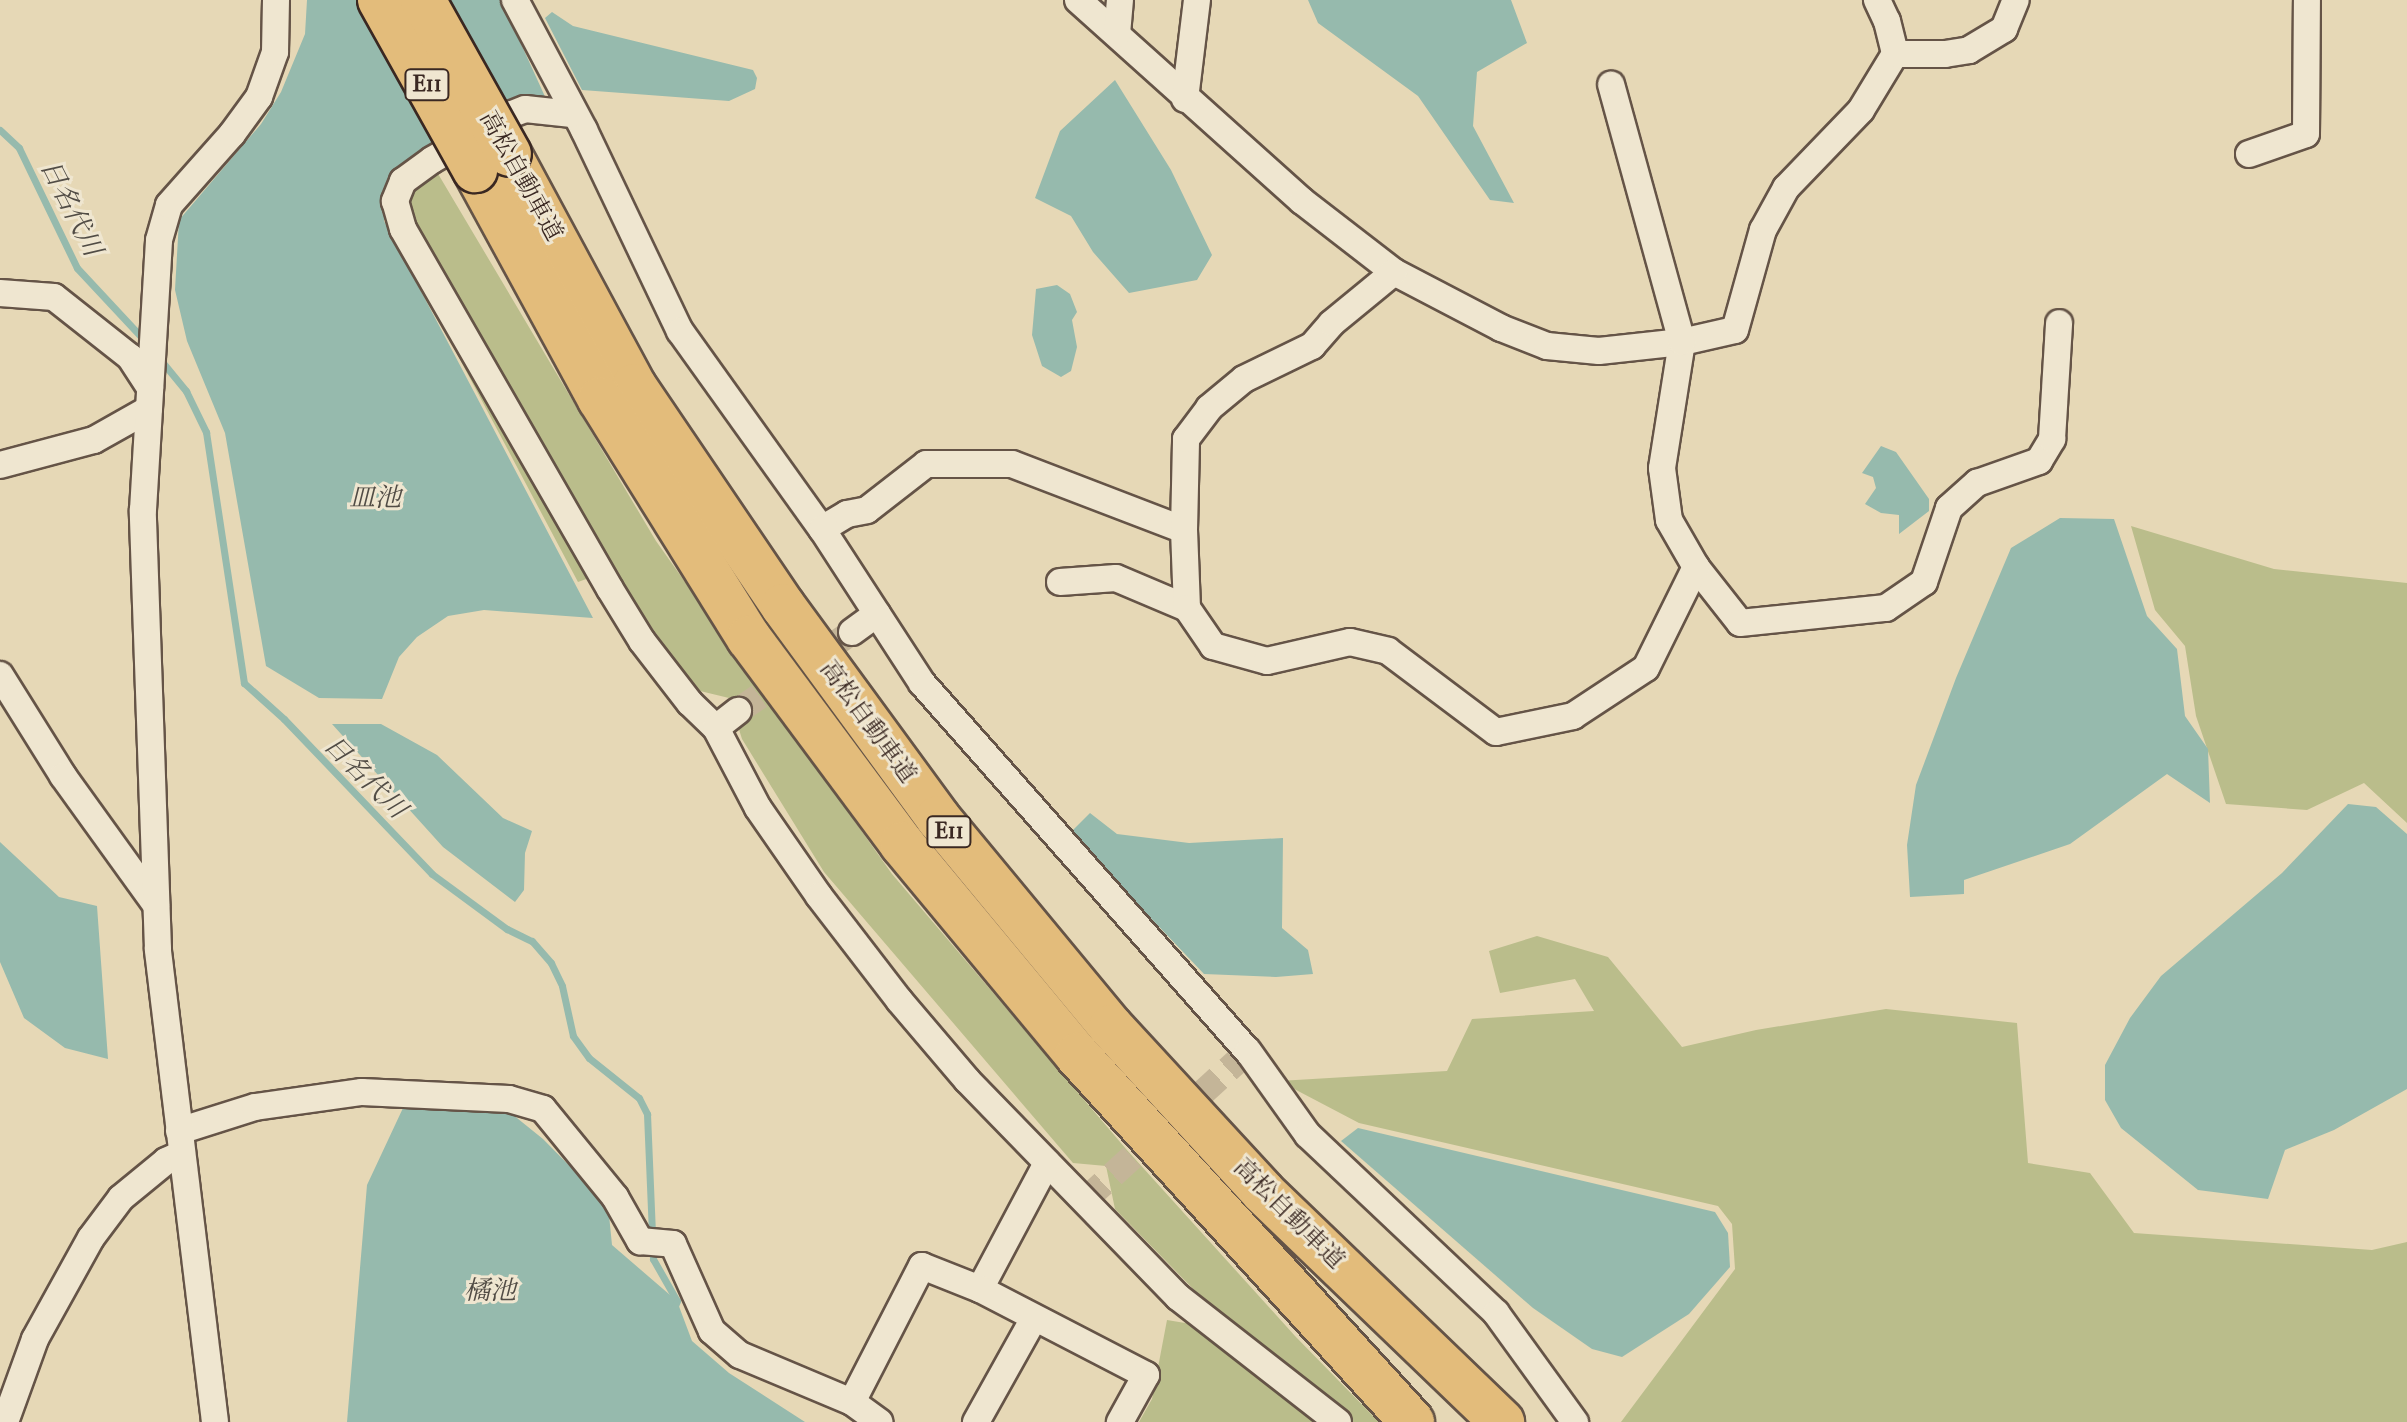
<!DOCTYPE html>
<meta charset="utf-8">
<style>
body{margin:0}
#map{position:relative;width:2407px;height:1422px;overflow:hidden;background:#e6d8b6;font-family:"IM FELL French Canon","Noto Serif JP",serif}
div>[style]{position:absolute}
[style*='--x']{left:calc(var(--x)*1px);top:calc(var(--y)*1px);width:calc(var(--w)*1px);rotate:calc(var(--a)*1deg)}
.green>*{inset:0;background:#babd8b}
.water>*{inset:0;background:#96baad}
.stream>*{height:7px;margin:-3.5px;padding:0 3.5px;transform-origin:3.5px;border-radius:3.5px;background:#96baad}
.street-tunnel>*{height:26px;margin-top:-13px;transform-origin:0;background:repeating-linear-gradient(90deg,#c4b598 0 26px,transparent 0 39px)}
.roads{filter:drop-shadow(2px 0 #655447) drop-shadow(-2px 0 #655447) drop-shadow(0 2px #655447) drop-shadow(0 -2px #655447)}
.street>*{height:26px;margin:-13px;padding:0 13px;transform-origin:13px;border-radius:13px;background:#efe6d0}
.highway>*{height:44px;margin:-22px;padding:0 22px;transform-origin:22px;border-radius:22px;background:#e3bc7b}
.bridges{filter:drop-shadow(2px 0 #3a2822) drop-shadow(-2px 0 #3a2822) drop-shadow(0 2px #3a2822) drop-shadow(0 -2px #3a2822)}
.highway-bridge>*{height:44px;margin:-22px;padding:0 22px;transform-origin:22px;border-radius:22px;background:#e3bc7b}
span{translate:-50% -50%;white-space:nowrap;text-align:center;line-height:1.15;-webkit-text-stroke:6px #efe6d0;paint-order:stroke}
.shield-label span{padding:2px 6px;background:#efe6d0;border:2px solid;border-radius:6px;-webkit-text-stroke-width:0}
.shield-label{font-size:22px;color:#3a2822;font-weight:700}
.street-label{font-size:24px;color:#3a2822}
.water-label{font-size:26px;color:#514c45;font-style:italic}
</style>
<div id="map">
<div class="green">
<div style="clip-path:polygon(434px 167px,656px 541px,892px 874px,1126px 1149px,1295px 1336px,1379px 1422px,1139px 1422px,1152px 1399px,1167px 1320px,1197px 1325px,1207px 1303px,1115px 1209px,1106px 1166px,1073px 1163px,824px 872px,742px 739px,729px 698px,696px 690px,611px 570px,578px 582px,404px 254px,406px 192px)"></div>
<div style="clip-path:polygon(2131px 526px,2274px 569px,2407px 583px,2407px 823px,2364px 783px,2307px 810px,2226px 804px,2196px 716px,2185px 646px,2155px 610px)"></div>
<div style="clip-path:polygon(1537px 936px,1608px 957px,1682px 1047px,1756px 1030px,1886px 1009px,2017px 1023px,2028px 1163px,2090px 1173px,2134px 1233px,2372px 1250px,2407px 1242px,2407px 1422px,1621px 1422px,1735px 1269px,1732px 1224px,1718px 1206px,1359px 1123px,1279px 1081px,1447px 1071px,1472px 1019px,1594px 1011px,1575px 979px,1500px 993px,1489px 951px)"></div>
</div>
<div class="water">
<div style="clip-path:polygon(307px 0,501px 0,547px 101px,385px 199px,384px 221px,593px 618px,484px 610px,448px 616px,417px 637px,399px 657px,382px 699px,319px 698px,266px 666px,225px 433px,187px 341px,175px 290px,179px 220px,261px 124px,281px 92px,305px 34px)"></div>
<div style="clip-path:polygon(1308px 0,1511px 0,1527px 43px,1477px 72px,1473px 126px,1514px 203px,1490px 200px,1418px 96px,1318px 23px)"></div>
<div style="clip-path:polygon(552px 12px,573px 26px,753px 70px,757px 78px,755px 89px,729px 101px,582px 90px,545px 18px)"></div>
<div style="clip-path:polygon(1115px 80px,1171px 170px,1212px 255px,1197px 280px,1129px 293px,1093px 252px,1071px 216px,1035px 198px,1060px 131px)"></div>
<div style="clip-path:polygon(1057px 285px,1070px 294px,1077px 312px,1072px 320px,1077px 347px,1071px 371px,1061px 377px,1042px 366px,1032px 335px,1036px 289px)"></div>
<div style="clip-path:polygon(1881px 446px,1896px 452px,1929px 499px,1929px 511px,1899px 534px,1899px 515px,1881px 513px,1865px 504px,1876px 488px,1873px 477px,1862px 473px)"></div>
<div style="clip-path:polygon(2060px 518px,2114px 519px,2147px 616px,2177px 649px,2185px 716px,2208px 749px,2210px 803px,2167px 774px,2070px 844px,1964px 880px,1964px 894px,1910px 897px,1907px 845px,1916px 785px,1956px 678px,2011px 548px)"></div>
<div style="clip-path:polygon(332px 724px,381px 724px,437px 755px,503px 818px,532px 831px,525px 853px,524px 890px,515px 902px,443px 847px)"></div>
<div style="clip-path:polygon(2348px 804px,2376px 807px,2407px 834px,2407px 1089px,2334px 1130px,2285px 1150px,2268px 1199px,2198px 1190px,2121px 1128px,2105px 1100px,2105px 1065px,2130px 1018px,2161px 976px,2282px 873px)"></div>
<div style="clip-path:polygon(1090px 813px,1117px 834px,1189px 843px,1283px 838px,1282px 928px,1308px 950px,1313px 974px,1276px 977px,1204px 974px,1070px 833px)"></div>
<div style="clip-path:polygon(0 842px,59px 897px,97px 906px,108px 1059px,65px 1048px,24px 1018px,0 962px)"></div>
<div style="clip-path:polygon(403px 1108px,512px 1114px,543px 1139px,608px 1205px,612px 1245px,677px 1301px,692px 1341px,729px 1373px,805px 1422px,347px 1422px,367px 1185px)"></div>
<div style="clip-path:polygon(1358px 1128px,1715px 1212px,1728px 1233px,1730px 1267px,1689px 1314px,1622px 1357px,1592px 1349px,1533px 1308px,1341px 1141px)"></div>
</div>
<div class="stream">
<div style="--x:0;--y:130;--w:26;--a:43"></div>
<div style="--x:19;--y:148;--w:133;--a:64.2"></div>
<div style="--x:77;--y:268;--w:101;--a:47"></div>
<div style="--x:159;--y:358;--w:43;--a:50.7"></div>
<div style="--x:186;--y:391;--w:46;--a:64"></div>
<div style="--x:206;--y:432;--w:254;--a:81.4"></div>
<div style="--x:244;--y:683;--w:54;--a:42"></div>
<div style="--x:284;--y:719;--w:214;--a:46.3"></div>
<div style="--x:432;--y:874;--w:93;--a:36.3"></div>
<div style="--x:507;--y:929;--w:28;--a:26"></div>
<div style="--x:532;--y:941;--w:29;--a:49"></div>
<div style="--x:551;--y:963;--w:25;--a:64"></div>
<div style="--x:562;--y:986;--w:51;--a:77.6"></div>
<div style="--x:573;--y:1036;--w:27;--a:54"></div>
<div style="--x:589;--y:1058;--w:64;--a:38.7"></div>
<div style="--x:639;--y:1098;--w:18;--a:63"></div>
<div style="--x:647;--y:1114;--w:145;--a:87.6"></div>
<div style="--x:653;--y:1259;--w:48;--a:60.3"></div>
<div style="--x:677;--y:1301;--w:8;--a:113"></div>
</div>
<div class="street-tunnel">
<div style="--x:738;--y:711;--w:139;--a:-34.7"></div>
<div style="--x:1084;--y:1201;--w:222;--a:-42.4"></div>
</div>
<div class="roads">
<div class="street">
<div style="--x:515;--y:0;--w:147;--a:62"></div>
<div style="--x:584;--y:130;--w:223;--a:64.5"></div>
<div style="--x:680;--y:331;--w:244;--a:54.4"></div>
<div style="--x:822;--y:529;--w:184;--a:57"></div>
<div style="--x:922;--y:683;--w:492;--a:48.5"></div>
<div style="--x:1248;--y:1051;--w:103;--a:54.5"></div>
<div style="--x:1308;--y:1135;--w:259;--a:43.4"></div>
<div style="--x:1496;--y:1313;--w:135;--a:54.1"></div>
<div style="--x:1078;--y:0;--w:301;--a:41.9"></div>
<div style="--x:1302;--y:201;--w:116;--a:37.7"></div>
<div style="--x:1394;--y:272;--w:121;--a:27.6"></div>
<div style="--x:1501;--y:328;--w:49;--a:21.4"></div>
<div style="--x:1547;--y:346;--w:52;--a:5.5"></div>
<div style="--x:1599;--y:351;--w:83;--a:-6.2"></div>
<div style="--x:1682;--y:342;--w:54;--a:-12.8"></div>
<div style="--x:1735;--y:330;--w:104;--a:-74.4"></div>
<div style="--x:1763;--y:230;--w:48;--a:-61.3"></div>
<div style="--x:1786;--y:188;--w:108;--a:-46.1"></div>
<div style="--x:1861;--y:110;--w:66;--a:-58.7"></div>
<div style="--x:1877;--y:0;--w:23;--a:65"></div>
<div style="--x:1887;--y:21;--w:34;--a:76"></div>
<div style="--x:1895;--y:54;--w:50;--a:0"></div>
<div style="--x:1945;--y:54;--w:24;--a:-9"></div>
<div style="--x:1969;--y:50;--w:41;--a:-31"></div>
<div style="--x:2004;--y:29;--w:31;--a:-68"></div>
<div style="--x:1117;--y:34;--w:34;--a:-85"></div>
<div style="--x:1185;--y:99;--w:100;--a:-83.1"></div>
<div style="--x:572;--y:114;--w:47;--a:-173.9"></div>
<div style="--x:525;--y:109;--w:14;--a:159"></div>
<div style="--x:512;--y:114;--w:92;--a:150.1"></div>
<div style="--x:432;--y:160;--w:36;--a:144"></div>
<div style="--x:403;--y:181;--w:22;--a:112"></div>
<div style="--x:395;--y:201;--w:29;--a:74"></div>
<div style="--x:403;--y:229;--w:415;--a:60.1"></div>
<div style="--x:610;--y:589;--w:61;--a:58.4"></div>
<div style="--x:642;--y:641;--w:78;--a:52.3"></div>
<div style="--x:690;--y:703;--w:36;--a:44"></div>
<div style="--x:716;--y:728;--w:90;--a:62.3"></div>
<div style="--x:758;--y:808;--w:107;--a:55.3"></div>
<div style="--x:819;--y:896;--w:131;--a:52.4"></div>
<div style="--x:899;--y:1000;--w:105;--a:49.6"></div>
<div style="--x:967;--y:1080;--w:303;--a:45.8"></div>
<div style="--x:1178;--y:1297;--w:203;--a:38"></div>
<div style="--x:2249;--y:154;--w:60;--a:-19.3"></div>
<div style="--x:2306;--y:134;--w:134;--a:-89.6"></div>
<div style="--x:0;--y:293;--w:54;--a:4.2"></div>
<div style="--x:54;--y:297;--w:97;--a:38.3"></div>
<div style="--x:130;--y:357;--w:37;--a:57"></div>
<div style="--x:0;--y:465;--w:97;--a:-14.9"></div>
<div style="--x:94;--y:440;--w:63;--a:-29.4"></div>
<div style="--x:822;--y:529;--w:29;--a:-31"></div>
<div style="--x:847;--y:514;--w:20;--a:-11"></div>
<div style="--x:867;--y:510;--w:75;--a:-37.9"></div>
<div style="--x:926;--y:464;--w:86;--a:0"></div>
<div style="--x:1012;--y:464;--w:184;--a:21"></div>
<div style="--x:1184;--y:530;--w:91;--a:-88.7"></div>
<div style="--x:1186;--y:439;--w:39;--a:-53"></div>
<div style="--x:1209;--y:408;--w:45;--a:-39.6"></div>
<div style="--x:1244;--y:379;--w:76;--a:-25.9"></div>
<div style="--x:1312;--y:346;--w:30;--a:-49"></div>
<div style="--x:1332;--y:323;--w:80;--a:-39.4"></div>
<div style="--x:1696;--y:567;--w:71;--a:51.8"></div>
<div style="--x:1740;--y:623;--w:147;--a:-5.9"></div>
<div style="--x:1886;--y:608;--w:46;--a:-34.4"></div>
<div style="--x:1924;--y:582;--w:78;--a:-71.3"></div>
<div style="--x:1949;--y:508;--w:38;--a:-42"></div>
<div style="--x:1977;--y:483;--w:66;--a:-19.5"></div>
<div style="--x:2039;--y:461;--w:26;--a:-59"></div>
<div style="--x:2052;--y:439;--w:116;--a:-86.5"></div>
<div style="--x:1060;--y:582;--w:56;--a:-4.1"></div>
<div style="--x:1116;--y:578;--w:77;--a:22.9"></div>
<div style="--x:1187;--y:608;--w:78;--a:-92.2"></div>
<div style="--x:1187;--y:608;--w:46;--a:55.6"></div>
<div style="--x:1213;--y:646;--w:56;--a:15.5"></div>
<div style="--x:1267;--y:661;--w:85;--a:-12.9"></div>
<div style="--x:1350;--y:642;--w:39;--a:13"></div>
<div style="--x:1388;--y:651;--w:135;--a:36.9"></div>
<div style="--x:1496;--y:732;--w:79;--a:-11.7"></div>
<div style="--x:1573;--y:716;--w:87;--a:-33.3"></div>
<div style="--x:1646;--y:668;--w:113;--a:-63.7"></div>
<div style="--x:1696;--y:567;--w:54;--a:-119.9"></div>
<div style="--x:1669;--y:520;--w:52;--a:-97.7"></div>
<div style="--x:1662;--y:468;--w:128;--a:-81"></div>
<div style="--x:1682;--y:342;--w:267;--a:-105.4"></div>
<div style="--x:852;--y:632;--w:31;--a:-36"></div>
<div style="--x:0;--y:675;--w:119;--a:58"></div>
<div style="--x:63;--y:776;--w:159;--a:54.2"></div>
<div style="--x:716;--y:728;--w:28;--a:-38"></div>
<div style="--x:179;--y:1131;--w:80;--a:-17.5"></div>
<div style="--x:255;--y:1107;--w:108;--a:-8"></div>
<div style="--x:362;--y:1092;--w:147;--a:2.7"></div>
<div style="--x:509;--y:1099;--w:35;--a:16"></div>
<div style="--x:543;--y:1109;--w:114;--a:50.7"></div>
<div style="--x:615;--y:1197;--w:51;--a:60.4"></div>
<div style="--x:640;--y:1241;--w:33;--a:5"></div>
<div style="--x:673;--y:1244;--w:95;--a:65.9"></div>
<div style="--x:712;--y:1331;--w:37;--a:41"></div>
<div style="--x:740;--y:1355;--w:121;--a:22.8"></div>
<div style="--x:852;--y:1402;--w:34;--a:36"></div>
<div style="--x:980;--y:1289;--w:143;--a:-62"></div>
<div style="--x:852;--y:1402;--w:153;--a:-62.8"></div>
<div style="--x:922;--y:1266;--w:62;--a:21.6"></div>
<div style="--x:980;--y:1289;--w:187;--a:27.4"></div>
<div style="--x:1146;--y:1375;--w:54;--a:119"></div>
<div style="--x:5;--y:1422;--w:88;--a:-70.1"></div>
<div style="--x:35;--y:1339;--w:115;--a:-61"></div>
<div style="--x:91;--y:1238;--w:50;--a:-53.1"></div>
<div style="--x:121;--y:1198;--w:58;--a:-39.4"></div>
<div style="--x:166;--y:1161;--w:17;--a:-24"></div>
<div style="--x:215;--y:1422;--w:476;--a:-96.9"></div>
<div style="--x:158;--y:949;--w:439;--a:-92"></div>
<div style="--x:143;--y:510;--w:270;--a:-86.6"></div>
<div style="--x:159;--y:240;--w:36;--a:-74"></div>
<div style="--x:169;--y:205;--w:95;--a:-48.4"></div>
<div style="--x:232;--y:134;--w:46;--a:-53.9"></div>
<div style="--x:259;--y:97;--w:48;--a:-70.4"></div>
<div style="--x:275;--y:52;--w:52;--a:-88.9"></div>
<div style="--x:976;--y:1422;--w:117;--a:-60.8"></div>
</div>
<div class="highway">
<div style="--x:509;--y:154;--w:264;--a:61.7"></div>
<div style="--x:634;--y:386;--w:266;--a:55.9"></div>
<div style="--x:783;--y:606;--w:263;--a:53.8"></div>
<div style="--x:938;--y:818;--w:271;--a:50.4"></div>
<div style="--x:1111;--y:1027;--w:224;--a:47.3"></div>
<div style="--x:1263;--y:1192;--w:332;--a:43.9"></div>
<div style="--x:475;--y:170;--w:261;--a:61.4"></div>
<div style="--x:600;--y:399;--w:282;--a:58.1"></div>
<div style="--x:749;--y:638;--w:257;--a:53.4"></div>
<div style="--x:902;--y:844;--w:274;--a:50.3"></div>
<div style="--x:1077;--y:1055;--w:497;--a:47.6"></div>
</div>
</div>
<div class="bridges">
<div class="highway-bridge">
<div style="--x:380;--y:0;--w:195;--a:60.8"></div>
<div style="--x:423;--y:0;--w:176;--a:60.8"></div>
</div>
</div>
<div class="shield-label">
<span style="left:427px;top:85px">E11</span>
<span style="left:949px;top:832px">E11</span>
</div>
<div class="street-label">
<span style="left:521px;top:176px;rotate:61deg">高松自動車道</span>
<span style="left:868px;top:722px;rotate:54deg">高松自動車道</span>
<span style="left:1289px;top:1214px;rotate:45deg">高松自動車道</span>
</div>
<div class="water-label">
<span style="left:71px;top:208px;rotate:63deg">日名代川</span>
<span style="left:375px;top:498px">皿池</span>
<span style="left:365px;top:777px;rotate:45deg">日名代川</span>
<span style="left:490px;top:1291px">橘池</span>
</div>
</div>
